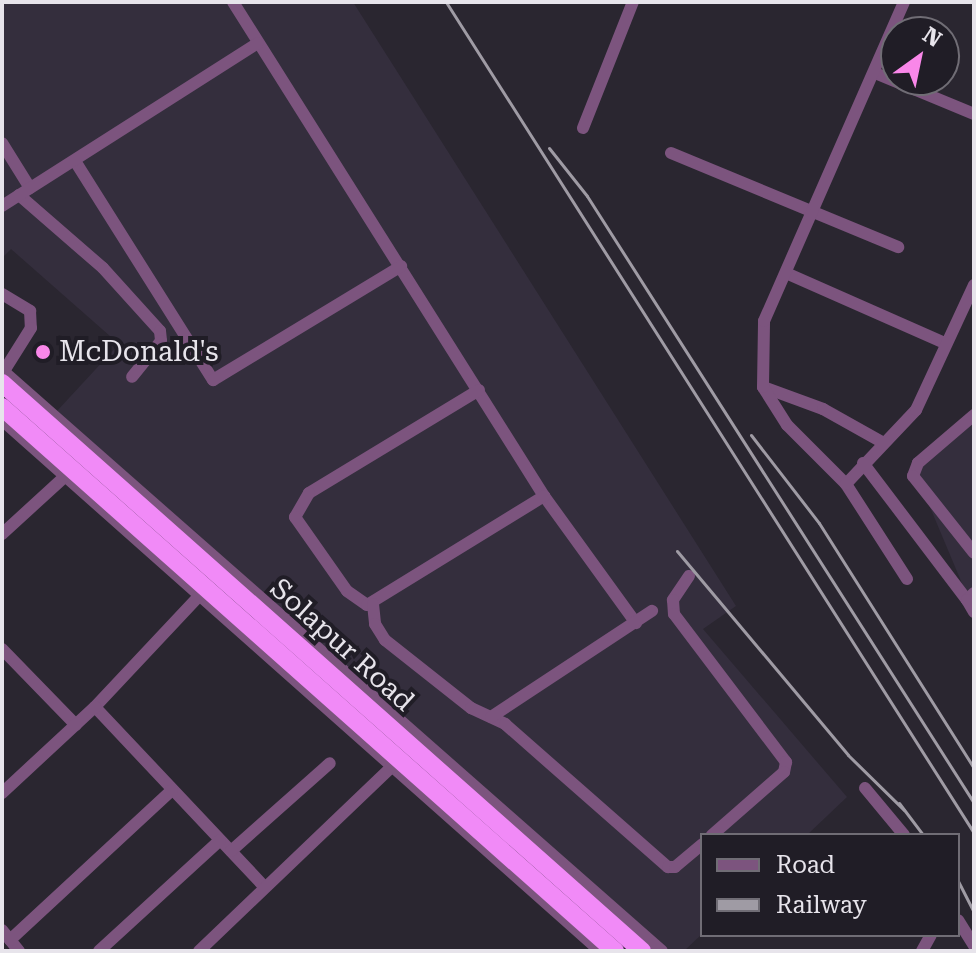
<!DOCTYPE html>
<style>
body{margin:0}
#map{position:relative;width:976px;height:953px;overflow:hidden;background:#2a2630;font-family:"Roboto Serif",serif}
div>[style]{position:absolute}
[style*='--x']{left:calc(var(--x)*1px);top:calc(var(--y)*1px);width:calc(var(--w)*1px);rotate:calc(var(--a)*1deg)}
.built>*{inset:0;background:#342e3d}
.minor>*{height:12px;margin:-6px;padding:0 6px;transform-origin:6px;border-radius:6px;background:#7c547e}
.highway>*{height:18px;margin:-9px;padding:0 9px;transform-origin:9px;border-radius:9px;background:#f18af7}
.rail>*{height:3px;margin:-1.5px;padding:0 1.5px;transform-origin:1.5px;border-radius:1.5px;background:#9f9ba4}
.dots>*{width:22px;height:22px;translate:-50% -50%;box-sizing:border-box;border:4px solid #201d26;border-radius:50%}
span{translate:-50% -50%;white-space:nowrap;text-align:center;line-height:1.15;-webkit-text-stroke:8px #201d26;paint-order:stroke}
.poi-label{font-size:28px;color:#e7e4eb}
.left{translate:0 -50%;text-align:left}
.street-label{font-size:28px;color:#e7e4eb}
.frame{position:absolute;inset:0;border:4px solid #e7e4eb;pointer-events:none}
.legend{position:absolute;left:700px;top:833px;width:260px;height:104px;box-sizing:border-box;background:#201d26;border:2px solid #706d75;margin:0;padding:10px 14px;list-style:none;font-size:24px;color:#e7e4eb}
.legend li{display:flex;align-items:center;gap:16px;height:40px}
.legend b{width:40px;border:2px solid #706d75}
.north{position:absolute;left:880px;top:16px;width:80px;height:80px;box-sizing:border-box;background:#201d26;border:2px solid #706d75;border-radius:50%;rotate:33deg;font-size:22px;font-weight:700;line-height:32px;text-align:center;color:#e7e4eb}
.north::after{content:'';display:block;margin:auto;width:28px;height:36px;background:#f987e9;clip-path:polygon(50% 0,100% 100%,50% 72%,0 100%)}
</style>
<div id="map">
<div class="built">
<div style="clip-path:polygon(2px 2px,353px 2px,736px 606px,703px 629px,847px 797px,807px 835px,702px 835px,702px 934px,684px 951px,668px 951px,57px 411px,119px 344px,11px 249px,2px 258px)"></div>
<div style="clip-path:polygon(974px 416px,974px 612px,914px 469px)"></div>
</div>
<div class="minor">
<div style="--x:233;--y:2;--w:584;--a:57.81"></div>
<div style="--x:544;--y:496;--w:157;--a:54.1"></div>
<div style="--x:875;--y:73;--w:107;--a:22.5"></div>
<div style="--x:583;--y:128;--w:136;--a:-68.4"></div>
<div style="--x:2;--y:143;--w:53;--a:58.1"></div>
<div style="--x:671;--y:153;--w:246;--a:22.5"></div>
<div style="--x:75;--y:161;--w:259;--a:57.8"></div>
<div style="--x:213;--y:380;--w:220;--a:-31.2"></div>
<div style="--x:19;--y:195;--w:111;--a:41"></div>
<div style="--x:103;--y:268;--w:85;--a:47.9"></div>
<div style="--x:160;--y:331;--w:10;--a:84"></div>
<div style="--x:161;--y:341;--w:46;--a:128.9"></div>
<div style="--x:2;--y:206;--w:303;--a:-32.5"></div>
<div style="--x:786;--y:273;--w:174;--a:23.8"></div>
<div style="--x:2;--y:294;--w:33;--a:31"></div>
<div style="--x:30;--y:311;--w:17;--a:87"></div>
<div style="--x:31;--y:328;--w:54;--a:122.2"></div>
<div style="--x:2;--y:370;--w:879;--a:41.36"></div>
<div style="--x:763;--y:387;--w:64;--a:20.1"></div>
<div style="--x:823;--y:409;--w:68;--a:29.2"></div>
<div style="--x:479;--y:390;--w:199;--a:148.8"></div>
<div style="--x:309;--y:493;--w:28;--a:120"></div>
<div style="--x:295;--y:517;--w:90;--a:54.9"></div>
<div style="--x:347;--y:591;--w:24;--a:35"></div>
<div style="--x:367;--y:605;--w:208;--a:-31.6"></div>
<div style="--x:974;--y:415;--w:74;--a:139.4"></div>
<div style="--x:918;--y:463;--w:14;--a:111"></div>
<div style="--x:913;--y:476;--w:98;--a:51.6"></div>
<div style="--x:2;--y:420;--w:800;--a:41.6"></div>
<div style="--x:863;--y:463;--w:172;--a:52.8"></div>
<div style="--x:846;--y:484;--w:83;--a:-135"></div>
<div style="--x:787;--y:425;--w:45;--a:-122.3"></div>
<div style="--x:763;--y:387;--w:66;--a:-89.1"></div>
<div style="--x:764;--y:321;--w:348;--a:-66.3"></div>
<div style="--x:2;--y:534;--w:93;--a:-42.4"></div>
<div style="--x:689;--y:576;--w:29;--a:124"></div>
<div style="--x:673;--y:600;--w:14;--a:86"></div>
<div style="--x:674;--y:614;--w:186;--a:52.9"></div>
<div style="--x:786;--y:762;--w:10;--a:101"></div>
<div style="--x:784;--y:772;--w:96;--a:138.8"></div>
<div style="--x:907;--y:579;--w:113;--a:-122.7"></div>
<div style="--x:846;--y:484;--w:102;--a:-46.6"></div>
<div style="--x:916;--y:410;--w:138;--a:-65.1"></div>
<div style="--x:974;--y:593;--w:10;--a:135"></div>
<div style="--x:967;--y:600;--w:14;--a:60"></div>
<div style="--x:200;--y:595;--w:154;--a:133.2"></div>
<div style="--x:95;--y:707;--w:245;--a:46.7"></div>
<div style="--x:373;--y:604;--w:20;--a:84"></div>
<div style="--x:375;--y:624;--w:19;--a:58"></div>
<div style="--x:385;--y:640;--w:110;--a:38.3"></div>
<div style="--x:471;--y:708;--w:38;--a:25"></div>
<div style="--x:505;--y:724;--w:217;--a:41.3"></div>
<div style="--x:668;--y:867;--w:7;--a:0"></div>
<div style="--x:675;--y:867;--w:35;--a:-40"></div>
<div style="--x:2;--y:649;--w:106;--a:45.8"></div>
<div style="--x:491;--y:717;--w:193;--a:-33.4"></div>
<div style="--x:865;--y:788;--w:61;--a:50.3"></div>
<div style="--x:2;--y:793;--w:127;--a:-42.8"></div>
<div style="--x:231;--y:851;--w:132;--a:-41.6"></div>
<div style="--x:958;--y:920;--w:31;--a:58"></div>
<div style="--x:2;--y:930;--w:27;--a:51"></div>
<div style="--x:10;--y:940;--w:221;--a:-42.8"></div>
<div style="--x:99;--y:951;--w:164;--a:-42.5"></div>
<div style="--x:199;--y:951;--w:274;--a:-43.7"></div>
<div style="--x:922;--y:951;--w:18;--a:-61"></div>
</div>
<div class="highway">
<div style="--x:2;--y:383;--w:856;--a:41.59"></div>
<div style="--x:2;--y:407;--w:820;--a:41.59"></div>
</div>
<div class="rail">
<div style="--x:446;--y:2;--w:985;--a:57.57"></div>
<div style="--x:549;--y:148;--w:61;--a:51.6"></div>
<div style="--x:587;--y:196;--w:720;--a:57.48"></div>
<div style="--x:751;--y:435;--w:111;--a:52.3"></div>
<div style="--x:819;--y:523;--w:290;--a:57.7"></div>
<div style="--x:677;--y:551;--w:266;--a:50"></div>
<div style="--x:848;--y:755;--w:78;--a:44.5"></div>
<div style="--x:899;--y:803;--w:40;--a:53"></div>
<div style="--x:958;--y:881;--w:36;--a:63"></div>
</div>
<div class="dots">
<div style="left:43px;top:352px;background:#f987e9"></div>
</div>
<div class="poi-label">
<span class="left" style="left:59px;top:352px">McDonald's</span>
</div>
<div class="street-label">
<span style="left:342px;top:645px;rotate:42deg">Solapur Road</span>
</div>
<div class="frame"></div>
<ul class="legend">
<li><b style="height:10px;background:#7c547e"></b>Road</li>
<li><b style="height:10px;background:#9f9ba4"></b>Railway</li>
</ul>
<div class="north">N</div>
</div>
